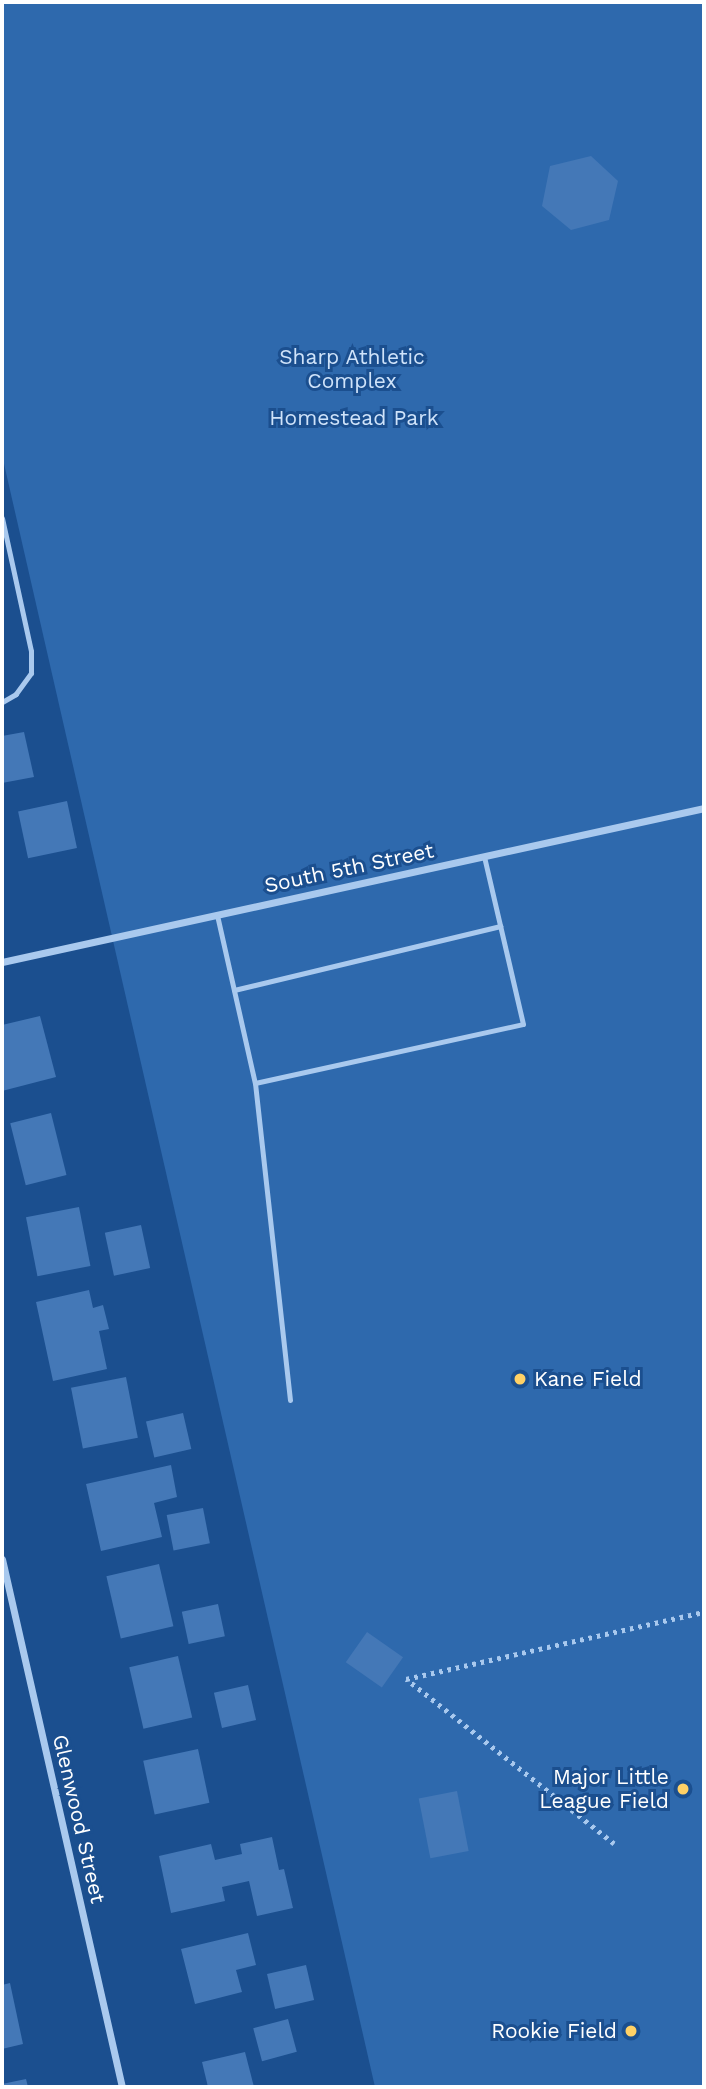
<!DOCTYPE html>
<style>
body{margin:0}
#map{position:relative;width:706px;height:2089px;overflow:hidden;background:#1b4f8f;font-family:"Work Sans",sans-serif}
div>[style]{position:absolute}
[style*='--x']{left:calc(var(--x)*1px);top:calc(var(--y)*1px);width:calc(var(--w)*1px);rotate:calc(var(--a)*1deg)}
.green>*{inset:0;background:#2e69ad}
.building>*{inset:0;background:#4478b7;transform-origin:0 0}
.path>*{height:4.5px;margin-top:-2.25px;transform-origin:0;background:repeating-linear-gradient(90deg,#a9c9ee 0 3.5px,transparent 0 8.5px)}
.lane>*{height:5px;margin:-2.5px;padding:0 2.5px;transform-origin:2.5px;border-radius:2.5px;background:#a9c9ee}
.street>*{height:7px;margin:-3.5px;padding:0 3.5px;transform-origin:3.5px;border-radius:3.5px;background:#a9c9ee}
.dots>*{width:19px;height:19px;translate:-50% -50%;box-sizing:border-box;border:4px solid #1b4f8f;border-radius:50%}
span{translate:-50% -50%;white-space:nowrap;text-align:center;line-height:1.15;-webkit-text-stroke:6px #1b4f8f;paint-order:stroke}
.park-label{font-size:21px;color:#cfe3fa}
.street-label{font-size:21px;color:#fff}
.poi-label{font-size:21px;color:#fff}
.left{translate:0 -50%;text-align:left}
.right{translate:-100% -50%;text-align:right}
.frame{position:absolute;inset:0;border:4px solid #fff;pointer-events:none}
</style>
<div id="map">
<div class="green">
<div style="clip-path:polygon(2px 2px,704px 2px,704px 2087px,375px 2087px,2px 455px)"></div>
</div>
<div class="building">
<div style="clip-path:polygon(591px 156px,618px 181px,609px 220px,571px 230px,542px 206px,550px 166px)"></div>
<div style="clip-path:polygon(24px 732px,34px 777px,2px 783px,2px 736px)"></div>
<div style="left:67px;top:801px;width:48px;height:50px;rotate:78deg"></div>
<div style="clip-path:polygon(40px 1016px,56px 1077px,2px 1091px,2px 1025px)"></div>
<div style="left:51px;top:1113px;width:64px;height:42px;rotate:76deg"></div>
<div style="left:79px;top:1207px;width:60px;height:54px;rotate:79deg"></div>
<div style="left:141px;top:1225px;width:44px;height:37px;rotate:78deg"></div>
<div style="clip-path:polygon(89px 1290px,93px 1308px,103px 1305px,109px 1329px,99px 1331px,107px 1369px,53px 1381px,36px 1302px)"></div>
<div style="left:126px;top:1377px;width:62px;height:56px;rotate:79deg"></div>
<div style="left:183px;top:1413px;width:37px;height:38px;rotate:77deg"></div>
<div style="clip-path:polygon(171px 1465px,177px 1497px,154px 1503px,162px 1537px,101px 1551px,86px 1484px)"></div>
<div style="left:203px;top:1508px;width:36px;height:37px;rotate:79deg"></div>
<div style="left:159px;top:1564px;width:64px;height:54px;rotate:77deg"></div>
<div style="left:218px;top:1604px;width:33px;height:37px;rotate:78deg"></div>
<div style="left:367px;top:1632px;width:44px;height:37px;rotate:35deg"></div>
<div style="left:178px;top:1656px;width:63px;height:50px;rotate:77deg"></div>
<div style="left:248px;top:1685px;width:36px;height:35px;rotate:77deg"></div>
<div style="left:198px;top:1749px;width:55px;height:56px;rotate:78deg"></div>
<div style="left:457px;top:1791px;width:61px;height:39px;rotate:79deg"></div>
<div style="clip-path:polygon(272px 1837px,279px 1870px,284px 1869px,293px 1908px,257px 1916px,249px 1881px,222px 1887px,225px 1901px,171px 1913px,159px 1856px,211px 1844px,215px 1860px,242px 1854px,240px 1844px)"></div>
<div style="clip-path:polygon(248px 1933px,256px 1965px,236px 1970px,242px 1992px,195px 2004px,181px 1949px)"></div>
<div style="left:306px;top:1965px;width:36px;height:40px;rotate:77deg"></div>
<div style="clip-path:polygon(10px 1983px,23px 2044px,2px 2049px,2px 1985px)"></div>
<div style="left:288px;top:2019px;width:34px;height:36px;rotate:75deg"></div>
<div style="clip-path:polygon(245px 2052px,254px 2087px,208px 2087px,202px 2062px)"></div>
<div style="clip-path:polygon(26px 2079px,28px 2087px,2px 2087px,2px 2084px)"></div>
</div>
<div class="path">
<div style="--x:614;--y:1844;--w:265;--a:-141.6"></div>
<div style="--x:406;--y:1679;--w:305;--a:-12.7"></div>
</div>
<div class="lane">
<div style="--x:2;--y:518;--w:136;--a:77.7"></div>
<div style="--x:31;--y:651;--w:22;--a:90"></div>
<div style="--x:31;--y:673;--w:26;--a:126"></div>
<div style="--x:16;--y:694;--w:16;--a:150"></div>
<div style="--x:217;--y:915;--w:172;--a:77.3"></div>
<div style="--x:255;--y:1083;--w:274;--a:-12.4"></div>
<div style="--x:523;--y:1024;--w:172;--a:-103.1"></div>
<div style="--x:234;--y:990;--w:274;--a:-13.5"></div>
<div style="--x:255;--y:1083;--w:319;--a:83.7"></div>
</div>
<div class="street">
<div style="--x:2;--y:962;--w:719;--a:-12.37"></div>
<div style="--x:2;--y:1559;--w:541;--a:77.2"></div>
</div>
<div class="dots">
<div style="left:520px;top:1379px;background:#ffd166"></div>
<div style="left:683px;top:1789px;background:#ffd166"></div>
<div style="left:631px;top:2031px;background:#ffd166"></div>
</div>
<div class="park-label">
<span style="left:352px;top:369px">Sharp Athletic<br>Complex</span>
<span style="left:354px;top:418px">Homestead Park</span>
</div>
<div class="street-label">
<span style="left:349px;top:868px;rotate:-12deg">South 5th Street</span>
<span style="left:79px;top:1819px;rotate:77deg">Glenwood Street</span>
</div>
<div class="poi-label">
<span class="left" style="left:534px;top:1379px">Kane Field</span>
<span class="right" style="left:669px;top:1789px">Major Little<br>League Field</span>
<span class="right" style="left:617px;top:2031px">Rookie Field</span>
</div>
<div class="frame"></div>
</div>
